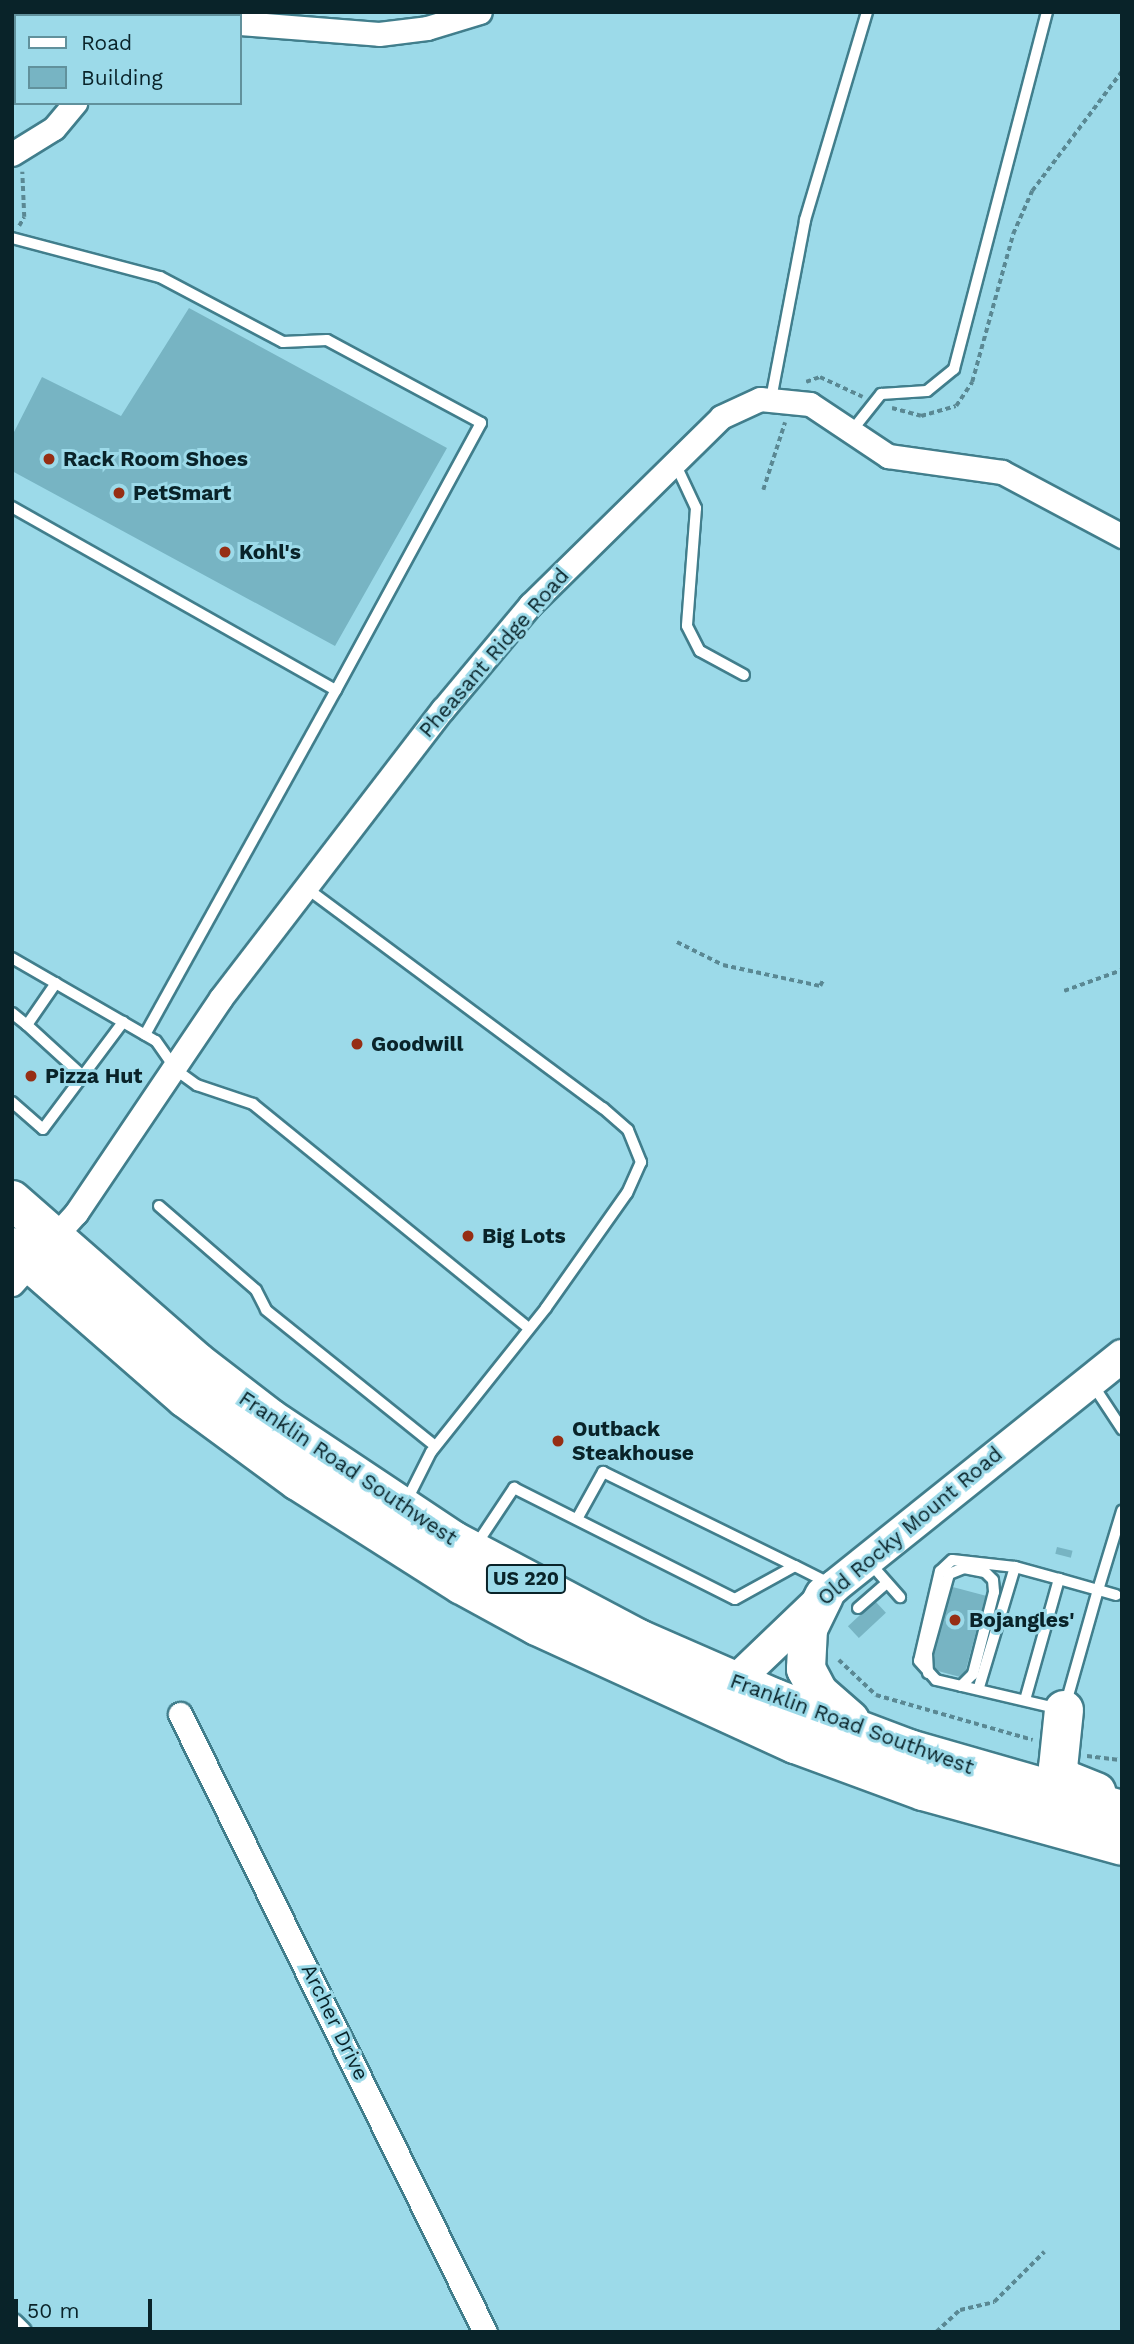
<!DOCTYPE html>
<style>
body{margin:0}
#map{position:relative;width:1134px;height:2344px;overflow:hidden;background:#9cdae9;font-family:"Work Sans",sans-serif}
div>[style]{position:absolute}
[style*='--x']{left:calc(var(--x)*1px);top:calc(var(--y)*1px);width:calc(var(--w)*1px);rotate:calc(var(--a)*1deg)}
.building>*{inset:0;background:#77b4c3;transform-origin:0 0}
.path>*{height:3.5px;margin-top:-1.75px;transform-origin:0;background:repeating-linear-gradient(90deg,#5a8893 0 5px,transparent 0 8.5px)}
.roads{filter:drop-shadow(2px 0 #417e8c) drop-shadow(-2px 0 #417e8c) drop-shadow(0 2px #417e8c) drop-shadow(0 -2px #417e8c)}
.lane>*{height:10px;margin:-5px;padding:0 5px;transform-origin:5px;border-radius:5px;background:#fff}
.street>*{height:23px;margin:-11.5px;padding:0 11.5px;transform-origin:11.5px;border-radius:11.5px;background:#fff}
.secondary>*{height:32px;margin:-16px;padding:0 16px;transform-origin:16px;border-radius:16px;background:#fff}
.highway>*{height:38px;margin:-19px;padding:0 19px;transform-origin:19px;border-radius:19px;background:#fff}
.dots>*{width:19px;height:19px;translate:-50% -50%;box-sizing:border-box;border:4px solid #9cdae9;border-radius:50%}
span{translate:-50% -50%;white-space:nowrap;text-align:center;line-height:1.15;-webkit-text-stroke:6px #9cdae9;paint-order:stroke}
.shield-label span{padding:2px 5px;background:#9cdae9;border:2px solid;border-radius:5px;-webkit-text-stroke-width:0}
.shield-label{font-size:19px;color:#092329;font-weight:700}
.poi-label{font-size:21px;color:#092329;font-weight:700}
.left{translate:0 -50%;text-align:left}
.street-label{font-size:21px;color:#092329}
.frame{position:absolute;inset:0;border:14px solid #092329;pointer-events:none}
.legend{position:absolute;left:14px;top:14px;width:228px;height:91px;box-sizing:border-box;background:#9cdae9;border:2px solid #61919c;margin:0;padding:9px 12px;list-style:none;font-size:21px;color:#092329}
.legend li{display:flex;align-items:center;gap:14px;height:35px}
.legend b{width:35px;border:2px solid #61919c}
.scale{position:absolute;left:14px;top:2299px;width:138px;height:32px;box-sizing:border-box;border:4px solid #092329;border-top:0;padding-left:9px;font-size:21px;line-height:24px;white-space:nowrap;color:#092329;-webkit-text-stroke:5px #9cdae9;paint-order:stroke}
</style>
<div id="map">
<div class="building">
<div style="clip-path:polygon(189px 308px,447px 448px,335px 646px,12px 471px,12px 436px,42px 377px,121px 416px)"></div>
<div style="left:1057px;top:1547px;width:16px;height:7px;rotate:14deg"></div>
<div style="left:949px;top:1586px;width:38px;height:85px;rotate:15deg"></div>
<div style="left:875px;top:1601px;width:16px;height:37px;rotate:47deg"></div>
</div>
<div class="path">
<div style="--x:19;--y:226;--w:10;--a:-61"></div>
<div style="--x:24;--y:217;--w:45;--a:-92.5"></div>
<div style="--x:806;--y:382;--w:15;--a:-20"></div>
<div style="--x:820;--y:377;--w:47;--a:24.9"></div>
<div style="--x:892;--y:408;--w:30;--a:15"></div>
<div style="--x:921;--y:416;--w:36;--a:-16"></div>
<div style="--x:956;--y:406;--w:29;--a:-56"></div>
<div style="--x:972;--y:382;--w:154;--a:-74.5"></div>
<div style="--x:1013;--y:234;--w:47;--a:-66.2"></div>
<div style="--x:1032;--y:191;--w:150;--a:-53.1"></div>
<div style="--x:763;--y:490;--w:71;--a:-72.1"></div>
<div style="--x:677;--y:942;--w:51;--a:26.6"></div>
<div style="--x:723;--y:965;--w:99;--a:12.2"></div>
<div style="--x:820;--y:986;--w:7;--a:-63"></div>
<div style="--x:1064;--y:991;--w:62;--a:-19.9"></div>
<div style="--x:839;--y:1660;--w:51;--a:43.4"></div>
<div style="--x:876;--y:1695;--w:163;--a:16"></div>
<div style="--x:1087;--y:1756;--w:35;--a:7"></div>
<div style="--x:936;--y:2332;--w:33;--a:-43"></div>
<div style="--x:960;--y:2310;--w:35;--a:-13"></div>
<div style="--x:994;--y:2302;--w:71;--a:-45"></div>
</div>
<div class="roads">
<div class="lane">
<div style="--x:12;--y:238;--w:153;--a:14.8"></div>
<div style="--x:160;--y:277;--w:139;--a:27.9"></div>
<div style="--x:283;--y:342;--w:44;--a:-2.6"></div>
<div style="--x:327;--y:340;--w:175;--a:28.3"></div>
<div style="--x:481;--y:423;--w:304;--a:118.5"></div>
<div style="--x:771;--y:399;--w:182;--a:-79.2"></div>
<div style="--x:805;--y:220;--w:217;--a:-73.4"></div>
<div style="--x:850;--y:433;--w:50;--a:-51.5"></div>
<div style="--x:881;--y:394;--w:46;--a:-3.7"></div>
<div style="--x:927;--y:391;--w:35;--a:-39"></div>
<div style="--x:954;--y:369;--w:369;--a:-75.4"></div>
<div style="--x:674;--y:461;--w:52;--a:64.9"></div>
<div style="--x:696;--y:508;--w:118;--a:94.4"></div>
<div style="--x:687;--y:626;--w:28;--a:63"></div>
<div style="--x:700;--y:651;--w:50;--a:28.6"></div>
<div style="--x:12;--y:507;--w:372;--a:29.5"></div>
<div style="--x:336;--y:690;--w:394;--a:119"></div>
<div style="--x:305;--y:887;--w:371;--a:36.6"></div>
<div style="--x:603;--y:1108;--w:33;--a:41"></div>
<div style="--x:628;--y:1130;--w:35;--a:68"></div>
<div style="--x:641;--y:1162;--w:34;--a:114"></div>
<div style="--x:627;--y:1193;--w:141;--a:125.2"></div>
<div style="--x:546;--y:1308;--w:184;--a:128.6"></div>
<div style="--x:431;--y:1452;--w:54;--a:116.6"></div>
<div style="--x:12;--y:958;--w:166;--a:30"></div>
<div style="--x:156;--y:1041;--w:35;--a:55"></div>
<div style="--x:176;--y:1070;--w:26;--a:36"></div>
<div style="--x:197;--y:1085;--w:59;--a:18.7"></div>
<div style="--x:253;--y:1104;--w:355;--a:39.1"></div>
<div style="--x:12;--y:1013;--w:19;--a:39"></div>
<div style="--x:27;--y:1025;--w:51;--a:-55.4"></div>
<div style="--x:27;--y:1025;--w:77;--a:42.4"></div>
<div style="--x:12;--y:1102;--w:41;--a:41.1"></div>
<div style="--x:43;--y:1129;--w:134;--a:-53.2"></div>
<div style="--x:159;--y:1206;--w:128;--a:40.9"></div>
<div style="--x:256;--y:1290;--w:22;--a:63"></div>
<div style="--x:266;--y:1310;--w:217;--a:38.8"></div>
<div style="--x:1093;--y:1385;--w:53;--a:56.6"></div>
<div style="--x:577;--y:1519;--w:54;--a:-61"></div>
<div style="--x:603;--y:1472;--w:214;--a:26.1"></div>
<div style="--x:476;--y:1545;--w:69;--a:-56.3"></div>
<div style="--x:514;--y:1488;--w:247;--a:26.7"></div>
<div style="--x:735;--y:1599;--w:68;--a:-28.8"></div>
<div style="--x:795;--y:1566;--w:40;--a:26.6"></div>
<div style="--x:869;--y:1562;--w:47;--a:48.5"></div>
<div style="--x:1116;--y:1595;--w:19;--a:-164"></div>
<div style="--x:1098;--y:1590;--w:41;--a:-164.2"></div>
<div style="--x:1059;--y:1579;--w:46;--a:-164.7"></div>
<div style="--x:1015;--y:1567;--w:63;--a:-173.7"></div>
<div style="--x:952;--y:1560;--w:16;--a:137"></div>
<div style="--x:940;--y:1571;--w:92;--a:103.1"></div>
<div style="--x:919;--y:1661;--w:25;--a:48"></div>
<div style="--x:936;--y:1680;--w:131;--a:13.2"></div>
<div style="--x:1064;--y:1710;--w:125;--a:-74.2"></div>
<div style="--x:1098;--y:1590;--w:83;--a:-73.1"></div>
<div style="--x:858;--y:1608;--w:38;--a:-41"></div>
<div style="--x:928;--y:1673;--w:20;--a:-93"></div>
<div style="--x:927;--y:1653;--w:82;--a:-74.4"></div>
<div style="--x:949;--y:1574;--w:16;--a:-22"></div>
<div style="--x:964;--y:1568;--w:21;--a:11"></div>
<div style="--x:985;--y:1572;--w:11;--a:45"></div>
<div style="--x:993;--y:1580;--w:12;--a:85"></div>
<div style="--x:994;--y:1592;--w:85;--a:104.4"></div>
<div style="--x:973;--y:1674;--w:17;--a:135"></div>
<div style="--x:979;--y:1687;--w:125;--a:-73.3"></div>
<div style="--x:1025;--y:1700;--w:126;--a:-74.3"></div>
</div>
<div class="street">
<div style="--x:240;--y:23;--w:139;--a:4.5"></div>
<div style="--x:379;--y:34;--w:48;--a:-7.1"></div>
<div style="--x:427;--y:28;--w:55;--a:-16.8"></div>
<div style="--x:12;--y:154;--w:49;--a:-31.8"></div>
<div style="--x:54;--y:128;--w:33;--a:-50"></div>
<div style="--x:12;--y:1284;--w:96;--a:-48"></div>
<div style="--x:76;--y:1213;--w:259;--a:-56"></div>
<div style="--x:221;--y:998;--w:364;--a:-52.5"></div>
<div style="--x:443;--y:709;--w:136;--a:-50.1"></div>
<div style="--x:530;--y:605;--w:268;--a:-44.5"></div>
<div style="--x:721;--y:417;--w:43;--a:-24.8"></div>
<div style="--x:760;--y:399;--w:50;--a:5.7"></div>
<div style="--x:810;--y:404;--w:94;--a:33.7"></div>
<div style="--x:888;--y:456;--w:115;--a:8"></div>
<div style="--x:1002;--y:472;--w:136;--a:28.1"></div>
<div style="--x:180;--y:1714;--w:689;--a:63.73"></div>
<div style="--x:12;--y:2325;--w:10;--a:45"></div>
</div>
<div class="secondary">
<div style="--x:720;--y:1696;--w:159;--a:-43.7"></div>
<div style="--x:835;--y:1586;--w:368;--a:-38.7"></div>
</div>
<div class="highway">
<div style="--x:12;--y:1200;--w:246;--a:41.2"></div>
<div style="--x:197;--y:1362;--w:93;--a:37.6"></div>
<div style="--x:271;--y:1419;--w:220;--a:33.7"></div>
<div style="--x:454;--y:1541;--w:209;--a:27.9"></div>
<div style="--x:639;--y:1639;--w:147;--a:23.6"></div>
<div style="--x:774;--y:1698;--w:144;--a:20.7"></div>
<div style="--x:909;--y:1749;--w:222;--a:16"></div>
<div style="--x:12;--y:1247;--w:230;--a:41.1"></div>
<div style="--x:185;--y:1398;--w:140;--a:36.3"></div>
<div style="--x:298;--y:1481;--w:194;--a:32.4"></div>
<div style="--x:462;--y:1585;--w:85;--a:28.7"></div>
<div style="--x:537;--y:1626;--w:284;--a:24.6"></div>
<div style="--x:795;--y:1744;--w:136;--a:20.2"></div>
<div style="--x:923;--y:1791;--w:206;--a:15.4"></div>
<div style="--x:824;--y:1596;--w:37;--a:116"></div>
<div style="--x:808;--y:1629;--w:40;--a:92.9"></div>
<div style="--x:806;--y:1669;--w:27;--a:62"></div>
<div style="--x:819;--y:1693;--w:41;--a:41.1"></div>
<div style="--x:1064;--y:1710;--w:58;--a:95.9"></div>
<div style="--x:1058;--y:1768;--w:13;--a:61"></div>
<div style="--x:1064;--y:1779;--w:35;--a:22"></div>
</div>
</div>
<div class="dots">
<div style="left:49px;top:459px;background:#962e14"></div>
<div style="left:119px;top:493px;background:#962e14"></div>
<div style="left:225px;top:552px;background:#962e14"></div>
<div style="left:357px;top:1044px;background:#962e14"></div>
<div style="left:31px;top:1076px;background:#962e14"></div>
<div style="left:468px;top:1236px;background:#962e14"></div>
<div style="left:558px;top:1441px;background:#962e14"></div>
<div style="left:955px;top:1620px;background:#962e14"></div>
</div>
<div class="shield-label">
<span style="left:526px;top:1579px">US 220</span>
</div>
<div class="poi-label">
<span class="left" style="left:63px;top:459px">Rack Room Shoes</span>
<span class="left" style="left:133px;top:493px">PetSmart</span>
<span class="left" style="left:239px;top:552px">Kohl's</span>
<span class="left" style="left:371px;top:1044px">Goodwill</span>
<span class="left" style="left:45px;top:1076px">Pizza Hut</span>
<span class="left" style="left:482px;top:1236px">Big Lots</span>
<span class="left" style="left:572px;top:1441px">Outback<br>Steakhouse</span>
<span class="left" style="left:969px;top:1620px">Bojangles'</span>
</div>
<div class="street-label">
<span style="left:494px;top:653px;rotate:-49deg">Pheasant Ridge Road</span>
<span style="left:348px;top:1468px;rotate:34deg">Franklin Road Southwest</span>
<span style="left:910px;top:1526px;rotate:-40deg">Old Rocky Mount Road</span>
<span style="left:852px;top:1724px;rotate:20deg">Franklin Road Southwest</span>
<span style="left:335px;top:2022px;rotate:64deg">Archer Drive</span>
</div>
<div class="frame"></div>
<ul class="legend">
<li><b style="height:9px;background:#fff"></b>Road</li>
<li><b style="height:19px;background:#77b4c3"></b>Building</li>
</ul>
<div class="scale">50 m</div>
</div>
